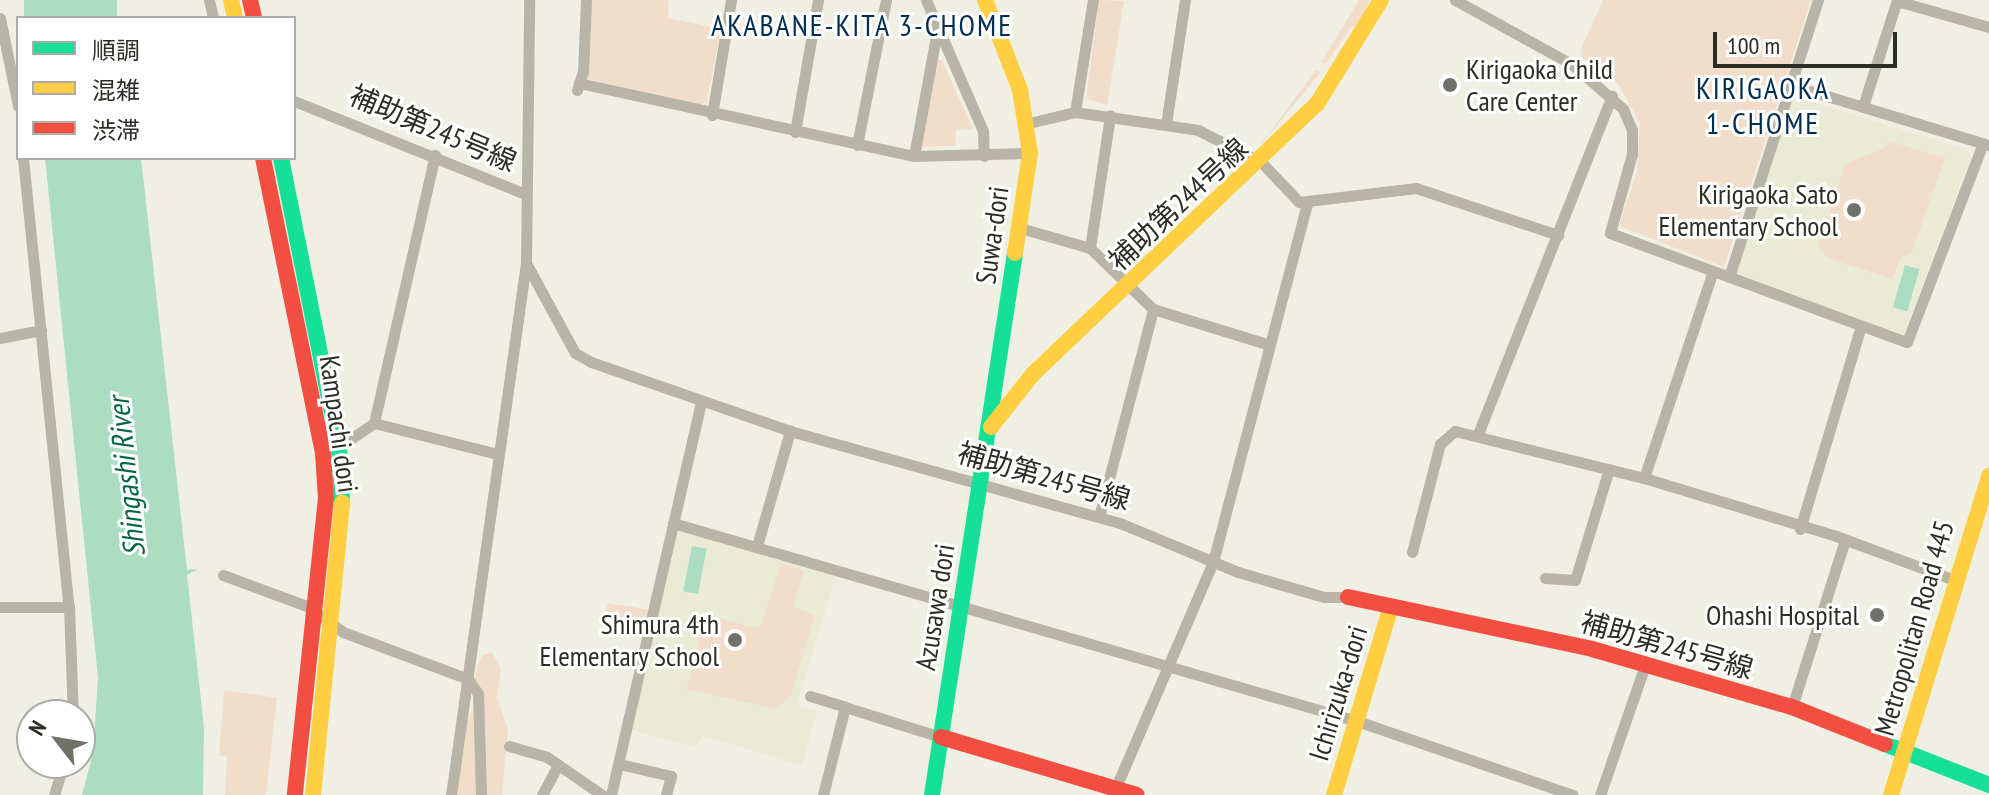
<!DOCTYPE html>
<meta charset="utf-8">
<style>
body{margin:0}
#map{position:relative;width:1989px;height:795px;overflow:hidden;background:#eff0e3;font-family:"PT Sans Narrow","Noto Sans JP",sans-serif}
div>[style]{position:absolute}
[style*='--x']{left:calc(var(--x)*1px);top:calc(var(--y)*1px);width:calc(var(--w)*1px);rotate:calc(var(--a)*1deg)}
.built>*{inset:0;background:#e9ebd5}
.green>*{inset:0;background:#f2ddca}
.water>*{inset:0;background:#abddc3;transform-origin:0 0}
.street>*{height:11px;margin:-5.5px;padding:0 5.5px;transform-origin:5.5px;border-radius:5.5px;background:#b8b4a6}
.fast>*{height:16px;margin:-8px;padding:0 8px;transform-origin:8px;border-radius:8px;background:#16e098}
.slow>*{height:16px;margin:-8px;padding:0 8px;transform-origin:8px;border-radius:8px;background:#ffcf43}
.jam>*{height:16px;margin:-8px;padding:0 8px;transform-origin:8px;border-radius:8px;background:#f24e42}
.dots>*{width:22px;height:22px;translate:-50% -50%;box-sizing:border-box;border:4px solid #fff;border-radius:50%}
span{translate:-50% -50%;white-space:nowrap;text-align:center;line-height:1.15;-webkit-text-stroke:6px #fff;paint-order:stroke}
.poi-label{font-size:28px;color:#2c2d24}
.left{translate:0 -50%;text-align:left}
.right{translate:-100% -50%;text-align:right}
.street-label{font-size:28px;color:#2c2d24}
.neighbourhood-label{font-size:30px;color:#002d50;letter-spacing:2px}
.water-label{font-size:30px;color:#096548;font-style:italic}
.legend{position:absolute;left:16px;top:16px;width:280px;height:144px;box-sizing:border-box;background:#fff;border:2px solid #ababa7;margin:0;padding:10px 14px;list-style:none;font-size:24px;color:#2c2d24}
.legend li{display:flex;align-items:center;gap:16px;height:40px}
.legend b{width:40px;border:2px solid #ababa7}
.north{position:absolute;left:16px;top:699px;width:80px;height:80px;box-sizing:border-box;background:#fff;border:2px solid #ababa7;border-radius:50%;rotate:301deg;font-size:22px;font-weight:700;line-height:32px;text-align:center;color:#2c2d24}
.north::after{content:'';display:block;margin:auto;width:28px;height:36px;background:#707167;clip-path:polygon(50% 0,100% 100%,50% 72%,0 100%)}
.scale{position:absolute;left:1713px;top:32px;width:184px;height:36px;box-sizing:border-box;border:4px solid #2c2d24;border-top:0;padding-left:10px;font-size:24px;line-height:28px;white-space:nowrap;color:#2c2d24;-webkit-text-stroke:6px #fff;paint-order:stroke}
</style>
<div id="map">
<div class="built">
<div style="clip-path:polygon(1800px 98px,1965px 149px,1971px 156px,1903px 336px,1736px 274px,1792px 101px)"></div>
<div style="clip-path:polygon(685px 530px,836px 575px,797px 705px,817px 711px,802px 766px,704px 736px,695px 747px,632px 730px,678px 533px)"></div>
</div>
<div class="green">
<div style="clip-path:polygon(592px 0,669px 0,668px 18px,721px 29px,707px 101px,701px 105px,588px 79px)"></div>
<div style="clip-path:polygon(1099px 0,1124px 1px,1107px 105px,1086px 99px)"></div>
<div style="clip-path:polygon(1359px 0,1370px 0,1357px 28px,1352px 26px,1326px 64px,1321px 62px)"></div>
<div style="clip-path:polygon(1603px 0,1811px 0,1724px 267px,1619px 226px,1637px 172px,1640px 123px,1618px 84px,1582px 58px,1581px 49px)"></div>
<div style="clip-path:polygon(936px 60px,942px 60px,973px 129px,956px 130px,955px 146px,920px 147px)"></div>
<div style="clip-path:polygon(1316px 70px,1321px 72px,1259px 147px)"></div>
<div style="clip-path:polygon(1888px 141px,1945px 158px,1912px 252px,1901px 258px,1892px 279px,1828px 258px,1818px 247px,1845px 164px,1885px 148px)"></div>
<div style="clip-path:polygon(781px 563px,804px 571px,793px 607px,815px 615px,791px 695px,776px 709px,687px 689px,702px 629px,719px 618px,755px 628px,761px 625px)"></div>
<div style="clip-path:polygon(608px 603px,651px 610px,646px 632px,636px 630px,635px 623px,604px 618px)"></div>
<div style="clip-path:polygon(492px 652px,501px 670px,497px 697px,508px 729px,502px 795px,454px 795px,464px 728px,474px 706px,476px 669px,483px 655px)"></div>
<div style="clip-path:polygon(224px 690px,277px 698px,266px 795px,225px 795px,227px 757px,219px 755px)"></div>
</div>
<div class="water">
<div style="left:24px;top:0;width:93px;height:18px"></div>
<div style="clip-path:polygon(45px 158px,141px 158px,187px 570px,198px 569px,187px 575px,204px 727px,203px 795px,82px 795px,93px 753px,98px 678px)"></div>
<div style="left:1905px;top:265px;width:15px;height:44px;rotate:16deg"></div>
<div style="left:692px;top:546px;width:15px;height:46px;rotate:11deg"></div>
</div>
<div class="street">
<div style="--x:209;--y:0;--w:18;--a:77"></div>
<div style="--x:926;--y:0;--w:143;--a:66.5"></div>
<div style="--x:983;--y:131;--w:25;--a:88"></div>
<div style="--x:1455;--y:0;--w:135;--a:28.8"></div>
<div style="--x:1573;--y:65;--w:67;--a:41.3"></div>
<div style="--x:1623;--y:109;--w:23;--a:67"></div>
<div style="--x:1632;--y:130;--w:24;--a:90"></div>
<div style="--x:1632;--y:154;--w:82;--a:105.6"></div>
<div style="--x:1610;--y:233;--w:316;--a:20.2"></div>
<div style="--x:1907;--y:342;--w:213;--a:-69.1"></div>
<div style="--x:1897;--y:1;--w:96;--a:15.8"></div>
<div style="--x:0;--y:18;--w:90;--a:78.4"></div>
<div style="--x:579;--y:83;--w:343;--a:12.3"></div>
<div style="--x:914;--y:156;--w:116;--a:-1.5"></div>
<div style="--x:1791;--y:85;--w:207;--a:16.9"></div>
<div style="--x:577;--y:90;--w:19;--a:-72"></div>
<div style="--x:583;--y:72;--w:72;--a:-87.6"></div>
<div style="--x:294;--y:101;--w:249;--a:21.9"></div>
<div style="--x:1863;--y:106;--w:111;--a:-72.2"></div>
<div style="--x:1075;--y:112;--w:113;--a:-80.9"></div>
<div style="--x:712;--y:115;--w:117;--a:-80.6"></div>
<div style="--x:1029;--y:123;--w:47;--a:-13.4"></div>
<div style="--x:1075;--y:112;--w:124;--a:8.3"></div>
<div style="--x:1198;--y:130;--w:71;--a:26.9"></div>
<div style="--x:1261;--y:162;--w:55;--a:46.5"></div>
<div style="--x:1299;--y:202;--w:118;--a:-6.8"></div>
<div style="--x:1416;--y:188;--w:150;--a:18.3"></div>
<div style="--x:1166;--y:124;--w:125;--a:-81.3"></div>
<div style="--x:795;--y:132;--w:134;--a:-80.1"></div>
<div style="--x:857;--y:145;--w:148;--a:-78.7"></div>
<div style="--x:914;--y:156;--w:127;--a:-79.6"></div>
<div style="--x:23;--y:158;--w:451;--a:84.2"></div>
<div style="--x:69;--y:607;--w:108;--a:87.9"></div>
<div style="--x:1020;--y:228;--w:73;--a:15.9"></div>
<div style="--x:1090;--y:248;--w:88;--a:44.1"></div>
<div style="--x:1153;--y:309;--w:122;--a:17.1"></div>
<div style="--x:1090;--y:248;--w:134;--a:-81.4"></div>
<div style="--x:526;--y:263;--w:102;--a:61.4"></div>
<div style="--x:575;--y:353;--w:18;--a:29"></div>
<div style="--x:591;--y:362;--w:211;--a:19.1"></div>
<div style="--x:790;--y:431;--w:343;--a:15.6"></div>
<div style="--x:1120;--y:523;--w:128;--a:22.6"></div>
<div style="--x:1238;--y:572;--w:90;--a:16.2"></div>
<div style="--x:1324;--y:597;--w:24;--a:0"></div>
<div style="--x:1729;--y:277;--w:291;--a:-72.2"></div>
<div style="--x:0;--y:338;--w:42;--a:-11"></div>
<div style="--x:374;--y:423;--w:127;--a:14.1"></div>
<div style="--x:1478;--y:434;--w:364;--a:-68.4"></div>
<div style="--x:339;--y:447;--w:42;--a:-34.4"></div>
<div style="--x:374;--y:423;--w:275;--a:-77.2"></div>
<div style="--x:1644;--y:478;--w:218;--a:-71.6"></div>
<div style="--x:1099;--y:517;--w:215;--a:-75.4"></div>
<div style="--x:673;--y:523;--w:712;--a:16.14"></div>
<div style="--x:1357;--y:721;--w:228;--a:18.9"></div>
<div style="--x:1800;--y:529;--w:212;--a:-73.3"></div>
<div style="--x:757;--y:546;--w:120;--a:-74"></div>
<div style="--x:1412;--y:552;--w:112;--a:-75.5"></div>
<div style="--x:1440;--y:444;--w:20;--a:-41"></div>
<div style="--x:1455;--y:431;--w:195;--a:14"></div>
<div style="--x:1644;--y:478;--w:201;--a:16.8"></div>
<div style="--x:1836;--y:536;--w:126;--a:20.4"></div>
<div style="--x:223;--y:575;--w:90;--a:20.3"></div>
<div style="--x:307;--y:606;--w:44;--a:35.8"></div>
<div style="--x:343;--y:632;--w:134;--a:20.6"></div>
<div style="--x:468;--y:679;--w:18;--a:56"></div>
<div style="--x:478;--y:694;--w:101;--a:88.3"></div>
<div style="--x:1545;--y:578;--w:30;--a:4"></div>
<div style="--x:1575;--y:580;--w:116;--a:-73"></div>
<div style="--x:0;--y:607;--w:69;--a:0"></div>
<div style="--x:810;--y:696;--w:37;--a:17"></div>
<div style="--x:1792;--y:707;--w:175;--a:-72.4"></div>
<div style="--x:509;--y:746;--w:40;--a:16"></div>
<div style="--x:547;--y:757;--w:67;--a:34.6"></div>
<div style="--x:619;--y:764;--w:53;--a:13"></div>
<div style="--x:671;--y:776;--w:20;--a:105"></div>
<div style="--x:1113;--y:794;--w:253;--a:-66.7"></div>
<div style="--x:1213;--y:562;--w:370;--a:-75.3"></div>
<div style="--x:54;--y:795;--w:34;--a:-73"></div>
<div style="--x:451;--y:795;--w:537;--a:-81.98"></div>
<div style="--x:526;--y:263;--w:263;--a:-89.3"></div>
<div style="--x:542;--y:795;--w:34;--a:-62"></div>
<div style="--x:611;--y:795;--w:403;--a:-77.1"></div>
<div style="--x:823;--y:795;--w:91;--a:-76"></div>
<div style="--x:845;--y:707;--w:101;--a:17.4"></div>
<div style="--x:1600;--y:795;--w:134;--a:-70.9"></div>
</div>
<div class="fast">
<div style="--x:281;--y:158;--w:295;--a:78.7"></div>
<div style="--x:339;--y:447;--w:55;--a:86.9"></div>
<div style="--x:1885;--y:744;--w:112;--a:21.5"></div>
<div style="--x:932;--y:795;--w:548;--a:-81.29"></div>
</div>
<div class="slow">
<div style="--x:231;--y:0;--w:18;--a:77"></div>
<div style="--x:985;--y:0;--w:97;--a:68.7"></div>
<div style="--x:1020;--y:90;--w:64;--a:81"></div>
<div style="--x:1030;--y:153;--w:101;--a:98.5"></div>
<div style="--x:991;--y:427;--w:68;--a:-51.6"></div>
<div style="--x:1033;--y:374;--w:392;--a:-43.6"></div>
<div style="--x:1317;--y:104;--w:122;--a:-58.4"></div>
<div style="--x:313;--y:795;--w:294;--a:-84.3"></div>
<div style="--x:1334;--y:795;--w:197;--a:-73.2"></div>
<div style="--x:1891;--y:795;--w:334;--a:-72.9"></div>
</div>
<div class="jam">
<div style="--x:250;--y:0;--w:18;--a:77"></div>
<div style="--x:263;--y:158;--w:301;--a:78.5"></div>
<div style="--x:323;--y:453;--w:45;--a:86.2"></div>
<div style="--x:326;--y:498;--w:299;--a:96"></div>
<div style="--x:1348;--y:597;--w:249;--a:12"></div>
<div style="--x:1592;--y:649;--w:208;--a:16.2"></div>
<div style="--x:1792;--y:707;--w:100;--a:21.7"></div>
<div style="--x:941;--y:737;--w:204;--a:16.5"></div>
</div>
<div class="dots">
<div style="left:1450px;top:85px;background:#707167"></div>
<div style="left:1854px;top:210px;background:#707167"></div>
<div style="left:1877px;top:615px;background:#707167"></div>
<div style="left:735px;top:640px;background:#707167"></div>
</div>
<div class="poi-label">
<span class="left" style="left:1466px;top:85px">Kirigaoka Child<br>Care Center</span>
<span class="right" style="left:1838px;top:210px">Kirigaoka Sato<br>Elementary School</span>
<span class="right" style="left:1859px;top:615px">Ohashi Hospital</span>
<span class="right" style="left:719px;top:640px">Shimura 4th<br>Elementary School</span>
</div>
<div class="street-label">
<span style="left:433px;top:128px;rotate:23deg">補助第245号線</span>
<span style="left:1178px;top:204px;rotate:-43deg">補助第244号線</span>
<span style="left:992px;top:235px;rotate:-82deg">Suwa-dori</span>
<span style="left:339px;top:424px;rotate:82deg">Kampachi dori</span>
<span style="left:1044px;top:476px;rotate:16deg">補助第245号線</span>
<span style="left:935px;top:607px;rotate:-81deg">Azusawa dori</span>
<span style="left:1914px;top:628px;rotate:-74deg">Metropolitan Road 445</span>
<span style="left:1667px;top:645px;rotate:16deg">補助第245号線</span>
<span style="left:1338px;top:693px;rotate:-73deg">Ichirizuka-dori</span>
</div>
<div class="neighbourhood-label">
<span style="left:862px;top:25px">AKABANE-KITA 3-CHOME</span>
<span style="left:1763px;top:105px">KIRIGAOKA<br>1-CHOME</span>
</div>
<div class="water-label">
<span style="left:126px;top:477px;rotate:-96deg">Shingashi River</span>
</div>
<ul class="legend">
<li><b style="height:10px;background:#16e098"></b>順調</li>
<li><b style="height:10px;background:#ffcf43"></b>混雑</li>
<li><b style="height:10px;background:#f24e42"></b>渋滞</li>
</ul>
<div class="north">N</div>
<div class="scale">100 m</div>
</div>
